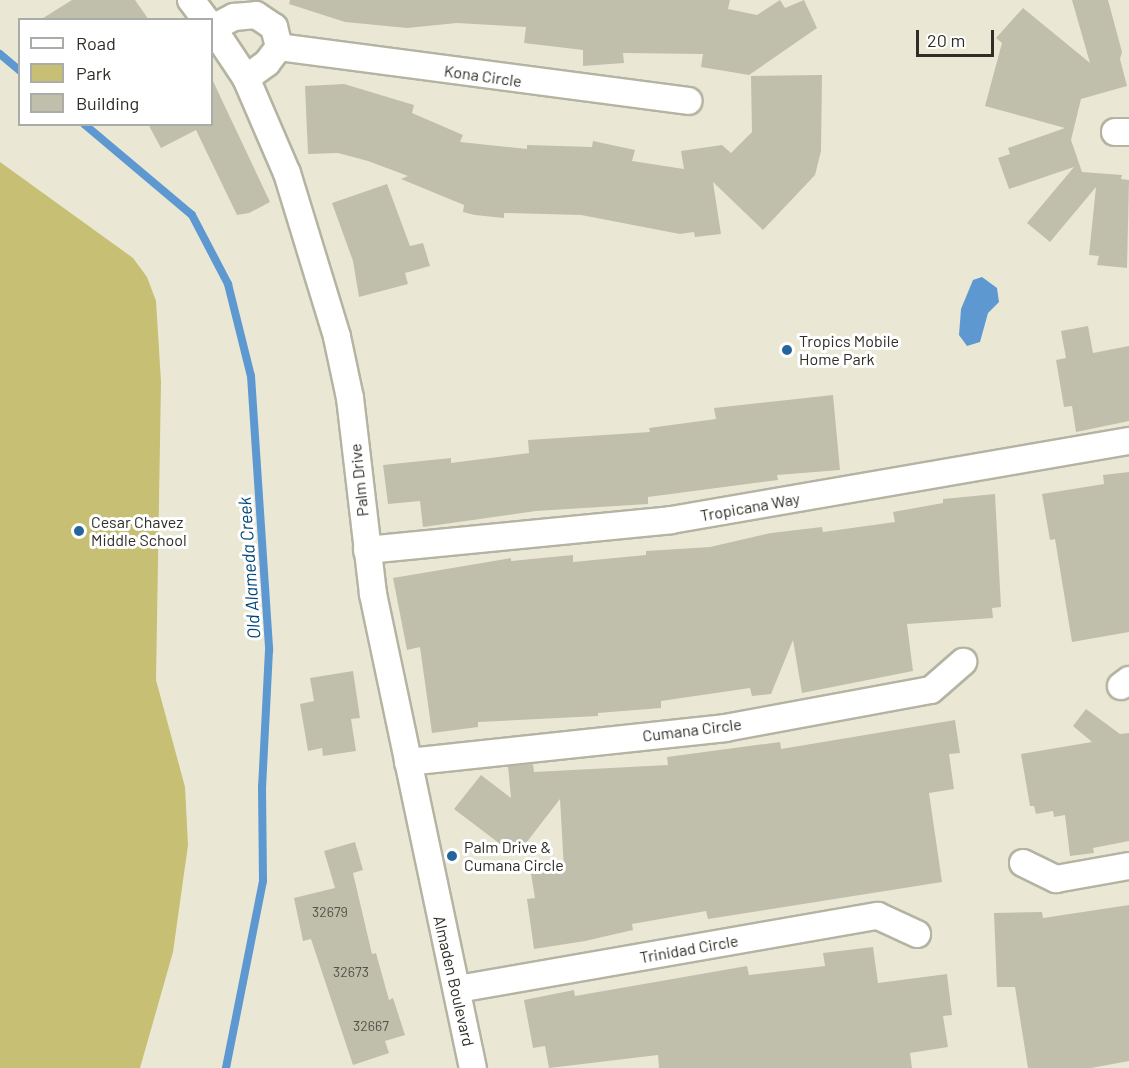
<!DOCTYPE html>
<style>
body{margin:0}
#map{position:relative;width:1129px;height:1068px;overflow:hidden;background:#eae8d5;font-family:Barlow,sans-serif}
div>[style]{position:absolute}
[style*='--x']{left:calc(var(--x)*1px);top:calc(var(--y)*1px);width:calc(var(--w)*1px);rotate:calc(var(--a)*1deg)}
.green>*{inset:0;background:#c6bf74}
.water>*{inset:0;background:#5d98d0}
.stream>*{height:8px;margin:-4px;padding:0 4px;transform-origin:4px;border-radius:4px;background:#5d98d0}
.building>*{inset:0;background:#c0bfac}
.roads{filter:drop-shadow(2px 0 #b5b3a1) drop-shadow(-2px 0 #b5b3a1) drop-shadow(0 2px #b5b3a1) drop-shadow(0 -2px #b5b3a1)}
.minor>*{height:26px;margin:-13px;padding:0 13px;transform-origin:13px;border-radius:13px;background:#fff}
.dots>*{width:16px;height:16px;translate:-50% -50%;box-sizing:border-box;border:3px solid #fff;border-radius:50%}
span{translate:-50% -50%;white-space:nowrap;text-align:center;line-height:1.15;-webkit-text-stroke:6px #fff;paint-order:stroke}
.number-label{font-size:14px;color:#525248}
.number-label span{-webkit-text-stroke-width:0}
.street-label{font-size:16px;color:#2e2d26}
.poi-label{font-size:16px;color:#2e2d26}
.left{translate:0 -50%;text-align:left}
.water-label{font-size:18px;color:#00477a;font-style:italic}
.legend{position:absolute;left:18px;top:18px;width:195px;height:108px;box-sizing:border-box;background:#fff;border:2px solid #ababa8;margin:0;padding:8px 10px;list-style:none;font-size:18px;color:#2e2d26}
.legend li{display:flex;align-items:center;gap:12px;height:30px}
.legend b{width:30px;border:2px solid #ababa8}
.scale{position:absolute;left:916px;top:30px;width:78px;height:27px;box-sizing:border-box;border:3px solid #2e2d26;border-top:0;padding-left:8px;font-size:18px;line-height:21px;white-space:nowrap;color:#2e2d26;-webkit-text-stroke:4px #fff;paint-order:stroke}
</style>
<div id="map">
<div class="green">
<div style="clip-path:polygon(0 162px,133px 258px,147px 277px,156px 301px,161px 382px,156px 680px,185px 787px,188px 845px,173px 952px,140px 1068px,0 1068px)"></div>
</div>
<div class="water">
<div style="clip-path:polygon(982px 277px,997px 288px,999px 302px,988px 313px,980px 342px,967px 346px,959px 335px,961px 309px,973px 280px)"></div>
</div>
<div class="stream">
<div style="--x:0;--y:54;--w:26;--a:40"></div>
<div style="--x:84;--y:124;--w:141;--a:40.1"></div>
<div style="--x:192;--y:215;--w:78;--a:62.4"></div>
<div style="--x:228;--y:284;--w:95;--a:76"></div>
<div style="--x:251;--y:376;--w:275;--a:86.2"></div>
<div style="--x:269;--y:650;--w:137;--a:92.9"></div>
<div style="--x:262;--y:787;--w:94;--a:89.4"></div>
<div style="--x:263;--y:881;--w:191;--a:101.2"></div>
</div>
<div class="building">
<div style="clip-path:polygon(72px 0,135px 0,149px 20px,40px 20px)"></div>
<div style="clip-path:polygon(290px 0,730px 0,728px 9px,757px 15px,780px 0,785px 8px,804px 0,817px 28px,749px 75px,701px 67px,703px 54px,623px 53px,624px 63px,583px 66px,583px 50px,524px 43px,526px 27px,457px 23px,407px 28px,345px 22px,289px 4px)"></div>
<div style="clip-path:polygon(1072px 0,1108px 0,1122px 52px,1120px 59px,1127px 86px,1081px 99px,1071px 140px,1082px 172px,1122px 175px,1121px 179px,1129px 180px,1127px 268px,1097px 265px,1099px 256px,1089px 255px,1096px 187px,1050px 242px,1027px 223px,1074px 167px,1009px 189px,998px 158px,1010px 154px,1008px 148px,1065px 128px,985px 106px,1002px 43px,996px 38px,1023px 8px,1090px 63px)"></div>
<div style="clip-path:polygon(822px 75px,821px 151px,815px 175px,763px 230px,713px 182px,721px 234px,695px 237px,694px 232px,680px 234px,581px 215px,504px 213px,504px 218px,475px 215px,463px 212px,464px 205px,401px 179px,408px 176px,368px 161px,338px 153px,308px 154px,305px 86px,344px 84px,414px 105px,412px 113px,463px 135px,460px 142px,527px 149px,527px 145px,592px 147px,593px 141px,635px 150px,632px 161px,684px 169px,681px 151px,722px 145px,731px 153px,752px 132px,751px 76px)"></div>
<div style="clip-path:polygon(212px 79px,270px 202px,249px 213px,237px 215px,196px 130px,161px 148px,148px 124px,212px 124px)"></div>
<div style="clip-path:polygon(387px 184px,410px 246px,423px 243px,430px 266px,405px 273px,408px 284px,359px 297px,353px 261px,332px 203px)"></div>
<div style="clip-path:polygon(1088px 326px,1093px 353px,1129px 346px,1129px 421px,1076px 432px,1072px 406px,1064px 407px,1056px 360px,1066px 358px,1061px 331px)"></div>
<div style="clip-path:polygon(833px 395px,840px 470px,777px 475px,778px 480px,648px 497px,648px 504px,536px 511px,423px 527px,420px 501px,388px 504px,383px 465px,451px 458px,451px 463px,529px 453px,528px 440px,650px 432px,649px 428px,716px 419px,714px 408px)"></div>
<div style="clip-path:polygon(1129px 472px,1129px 632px,1072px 642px,1055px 539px,1050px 540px,1042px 494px,1104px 484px,1103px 475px)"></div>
<div style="clip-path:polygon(995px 494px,1001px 607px,992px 608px,993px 618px,907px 624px,913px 671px,802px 693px,793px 640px,771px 694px,752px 696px,750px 688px,661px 701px,661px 708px,598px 713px,598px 716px,478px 722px,478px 727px,432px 733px,420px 647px,407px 650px,393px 578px,511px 558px,511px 561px,573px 555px,573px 562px,646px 555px,646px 551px,710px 547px,771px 533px,822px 527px,823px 532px,895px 522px,893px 512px,943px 503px,943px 499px)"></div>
<div style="clip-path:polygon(353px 671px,360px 718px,351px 719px,356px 751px,323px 756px,322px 748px,308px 751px,300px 704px,314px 701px,310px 678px)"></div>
<div style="clip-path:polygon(1086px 709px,1120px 734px,1129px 733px,1129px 841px,1093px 848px,1094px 853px,1070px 856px,1065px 815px,1054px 817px,1053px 811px,1036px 814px,1034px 806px,1030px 806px,1021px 754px,1092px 742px,1073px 726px)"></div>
<div style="clip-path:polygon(955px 720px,960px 753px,949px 754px,954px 789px,929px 793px,942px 882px,708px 919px,706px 911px,632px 924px,633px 930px,585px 941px,534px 949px,527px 899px,535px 898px,531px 874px,564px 869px,560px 799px,516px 856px,454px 809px,481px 775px,511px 798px,508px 766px,533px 764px,534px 772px,668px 765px,667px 757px,780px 742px,781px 749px)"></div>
<div style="clip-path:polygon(355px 842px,363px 870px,353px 873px,372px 954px,376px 953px,389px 1000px,393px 998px,405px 1035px,385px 1041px,389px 1053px,353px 1065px,311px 939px,303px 941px,294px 898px,335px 888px,324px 851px)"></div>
<div style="clip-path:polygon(1129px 905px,1129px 1061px,1091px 1068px,1028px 1068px,1015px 987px,997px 987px,994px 913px,1042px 912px,1043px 918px)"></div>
<div style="clip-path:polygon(873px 947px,878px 983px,947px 974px,952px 1015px,943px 1016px,948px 1047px,910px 1053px,912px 1068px,659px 1068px,658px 1055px,549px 1068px,545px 1046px,533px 1048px,524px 1000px,574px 990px,575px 996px,747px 966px,749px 975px,825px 966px,823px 953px)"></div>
</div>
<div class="roads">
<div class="minor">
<div style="--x:191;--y:0;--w:25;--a:53"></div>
<div style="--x:212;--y:27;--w:61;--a:56.3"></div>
<div style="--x:246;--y:78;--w:103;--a:66.7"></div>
<div style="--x:287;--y:173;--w:171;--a:73"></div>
<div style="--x:337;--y:337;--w:62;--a:78"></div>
<div style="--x:350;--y:398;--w:197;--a:83.3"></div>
<div style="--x:373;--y:594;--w:484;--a:78.1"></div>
<div style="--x:213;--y:28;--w:24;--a:-28"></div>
<div style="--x:234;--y:17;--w:22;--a:-5"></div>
<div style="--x:256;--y:15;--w:22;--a:34"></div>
<div style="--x:274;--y:27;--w:21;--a:76"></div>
<div style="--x:279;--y:47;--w:20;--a:127"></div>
<div style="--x:267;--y:63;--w:26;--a:144"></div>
<div style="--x:279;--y:47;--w:413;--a:7.5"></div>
<div style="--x:1115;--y:132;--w:14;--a:0"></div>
<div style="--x:367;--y:550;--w:305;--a:-5.6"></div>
<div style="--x:671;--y:520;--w:465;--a:-9.8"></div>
<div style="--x:1121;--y:686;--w:10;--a:-37"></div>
<div style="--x:408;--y:762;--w:319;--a:-6.1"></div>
<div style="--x:725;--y:728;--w:209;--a:-10.5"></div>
<div style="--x:931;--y:690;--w:43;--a:-41.2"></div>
<div style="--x:1023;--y:863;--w:37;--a:26"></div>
<div style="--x:1056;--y:879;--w:74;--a:-10.1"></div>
<div style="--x:458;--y:989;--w:426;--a:-9.9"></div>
<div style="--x:878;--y:916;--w:43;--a:24.8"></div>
</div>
</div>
<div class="dots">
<div style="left:787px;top:350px;background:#26659b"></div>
<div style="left:79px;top:531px;background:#26659b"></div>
<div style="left:452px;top:856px;background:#26659b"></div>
</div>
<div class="number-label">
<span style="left:330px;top:912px">32679</span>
<span style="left:351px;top:972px">32673</span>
<span style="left:371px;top:1026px">32667</span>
</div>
<div class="street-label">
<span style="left:483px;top:76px;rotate:8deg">Kona Circle</span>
<span style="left:359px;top:480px;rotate:-96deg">Palm Drive</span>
<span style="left:750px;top:507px;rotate:-10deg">Tropicana Way</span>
<span style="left:692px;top:730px;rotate:-7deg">Cumana Circle</span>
<span style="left:689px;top:949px;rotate:-10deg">Trinidad Circle</span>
<span style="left:454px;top:981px;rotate:77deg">Almaden Boulevard</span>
</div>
<div class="poi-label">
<span class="left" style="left:799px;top:350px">Tropics Mobile<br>Home Park</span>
<span class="left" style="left:91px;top:531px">Cesar Chavez<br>Middle School</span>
<span class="left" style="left:464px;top:856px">Palm Drive &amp;<br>Cumana Circle</span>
</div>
<div class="water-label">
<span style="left:249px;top:568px;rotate:-94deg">Old Alameda Creek</span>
</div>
<ul class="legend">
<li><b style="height:8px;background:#fff"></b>Road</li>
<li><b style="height:16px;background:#c6bf74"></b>Park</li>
<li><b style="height:16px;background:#c0bfac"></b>Building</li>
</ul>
<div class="scale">20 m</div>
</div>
